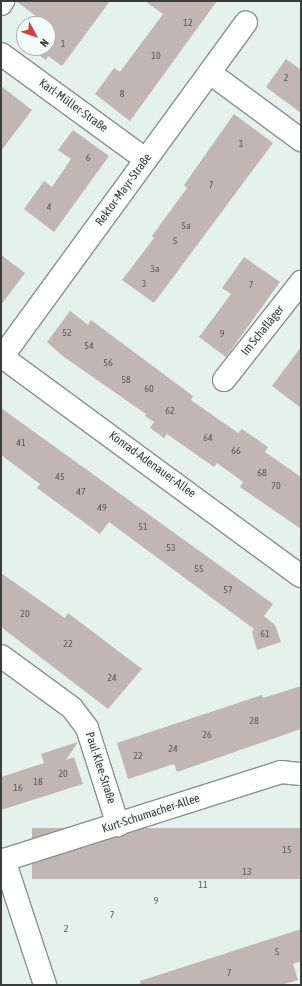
<!DOCTYPE html>
<meta charset="utf-8">
<style>
body{margin:0}
#map{position:relative;width:302px;height:986px;overflow:hidden;background:#e5f1ed;font-family:"Asap Condensed",sans-serif}
div>[style]{position:absolute}
[style*='--x']{left:calc(var(--x)*1px);top:calc(var(--y)*1px);width:calc(var(--w)*1px);rotate:calc(var(--a)*1deg)}
.building>*{inset:0;background:#c1b6b4;transform-origin:0 0}
.roads{filter:drop-shadow(1px 0 #88928f) drop-shadow(-1px 0 #88928f) drop-shadow(0 1px #88928f) drop-shadow(0 -1px #88928f)}
.minor>*{height:22px;margin:-11px;padding:0 11px;transform-origin:11px;border-radius:11px;background:#fff}
span{translate:-50% -50%;white-space:nowrap;text-align:center;line-height:1.15;-webkit-text-stroke:3px #f3fefa;paint-order:stroke}
.number-label{font-size:10px;color:#5b5b5a}
.number-label span{-webkit-text-stroke-width:0}
.street-label{font-size:12px;color:#393d3c}
.frame{position:absolute;inset:0;border:2px solid #393d3c;pointer-events:none}
.north{position:absolute;left:16px;top:16px;width:40px;height:40px;box-sizing:border-box;background:#f3fefa;border:1px solid #a9b1ae;border-radius:50%;rotate:130deg;font-size:11px;font-weight:700;line-height:16px;text-align:center;color:#393d3c}
.north::after{content:'';display:block;margin:auto;width:14px;height:18px;background:#cf413b;clip-path:polygon(50% 0,100% 100%,50% 72%,0 100%)}
</style>
<div id="map">
<div class="building">
<div style="clip-path:polygon(16px 1px,110px 1px,62px 66px,48px 56px,46px 60px,29px 48px,48px 48px,48px 24px,38px 24px,41px 20px)"></div>
<div style="clip-path:polygon(145px 1px,217px 1px,130px 121px,95px 94px,114px 68px,120px 72px,163px 14px)"></div>
<div style="clip-path:polygon(286px 59px,301px 70px,301px 113px,266px 87px)"></div>
<div style="clip-path:polygon(1px 86px,32px 110px,1px 151px)"></div>
<div style="clip-path:polygon(234px 114px,273px 143px,154px 303px,122px 280px,154px 238px,152px 236px,187px 188px,184px 185px)"></div>
<div style="clip-path:polygon(73px 130px,109px 156px,54px 232px,24px 209px,44px 181px,52px 187px,71px 159px,58px 150px)"></div>
<div style="clip-path:polygon(1px 255px,25px 273px,1px 305px)"></div>
<div style="clip-path:polygon(244px 257px,280px 282px,226px 357px,199px 337px,231px 294px,222px 288px)"></div>
<div style="clip-path:polygon(70px 311px,88px 325px,91px 320px,193px 396px,191px 400px,238px 433px,242px 429px,268px 447px,265px 452px,301px 477px,301px 529px,240px 487px,243px 482px,217px 463px,214px 467px,167px 434px,164px 438px,150px 428px,154px 422px,145px 416px,146px 414px,64px 357px,47px 342px)"></div>
<div style="clip-path:polygon(301px 347px,301px 408px,272px 386px)"></div>
<div style="clip-path:polygon(1px 408px,273px 604px,264px 616px,275px 625px,281px 642px,257px 650px,252px 632px,254px 629px,109px 522px,100px 534px,37px 488px,40px 484px,1px 455px)"></div>
<div style="clip-path:polygon(1px 573px,65px 618px,68px 613px,142px 669px,108px 709px,1px 627px)"></div>
<div style="clip-path:polygon(301px 686px,301px 729px,177px 772px,174px 764px,128px 779px,117px 743px,262px 695px,263px 698px)"></div>
<div style="clip-path:polygon(78px 742px,66px 760px,74px 757px,83px 784px,1px 810px,1px 777px,44px 763px,41px 754px)"></div>
<div style="left:301px;top:828px;width:51px;height:269px;rotate:90deg"></div>
<div style="clip-path:polygon(301px 929px,301px 961px,293px 964px,298px 980px,281px 985px,141px 985px,140px 981px)"></div>
</div>
<div class="roads">
<div class="minor">
<div style="--x:1;--y:4;--w:4;--a:-56"></div>
<div style="--x:1;--y:54;--w:178;--a:36.1"></div>
<div style="--x:210;--y:73;--w:113;--a:36.4"></div>
<div style="--x:1;--y:356;--w:372;--a:36.3"></div>
<div style="--x:2;--y:357;--w:414;--a:-53.9"></div>
<div style="--x:224;--y:380;--w:125;--a:-51.8"></div>
<div style="--x:1;--y:656;--w:88;--a:36.2"></div>
<div style="--x:72;--y:708;--w:25;--a:53"></div>
<div style="--x:87;--y:728;--w:102;--a:72.3"></div>
<div style="--x:4;--y:860;--w:132;--a:71.8"></div>
<div style="--x:1;--y:861;--w:294;--a:-17.6"></div>
<div style="--x:281;--y:772;--w:20;--a:6"></div>
</div>
</div>
<div class="number-label">
<span style="left:188px;top:23px">12</span>
<span style="left:63px;top:44px">1</span>
<span style="left:156px;top:56px">10</span>
<span style="left:286px;top:78px">2</span>
<span style="left:122px;top:94px">8</span>
<span style="left:241px;top:144px">1</span>
<span style="left:88px;top:158px">6</span>
<span style="left:211px;top:185px">7</span>
<span style="left:49px;top:207px">4</span>
<span style="left:186px;top:226px">5a</span>
<span style="left:175px;top:241px">5</span>
<span style="left:155px;top:269px">3a</span>
<span style="left:144px;top:284px">3</span>
<span style="left:251px;top:285px">7</span>
<span style="left:67px;top:333px">52</span>
<span style="left:222px;top:334px">9</span>
<span style="left:89px;top:346px">54</span>
<span style="left:108px;top:363px">56</span>
<span style="left:126px;top:380px">58</span>
<span style="left:149px;top:389px">60</span>
<span style="left:170px;top:411px">62</span>
<span style="left:208px;top:438px">64</span>
<span style="left:21px;top:443px">41</span>
<span style="left:236px;top:451px">66</span>
<span style="left:262px;top:473px">68</span>
<span style="left:60px;top:477px">45</span>
<span style="left:276px;top:486px">70</span>
<span style="left:81px;top:492px">47</span>
<span style="left:102px;top:508px">49</span>
<span style="left:143px;top:527px">51</span>
<span style="left:171px;top:548px">53</span>
<span style="left:199px;top:569px">55</span>
<span style="left:228px;top:590px">57</span>
<span style="left:25px;top:614px">20</span>
<span style="left:265px;top:634px">61</span>
<span style="left:68px;top:644px">22</span>
<span style="left:112px;top:678px">24</span>
<span style="left:254px;top:721px">28</span>
<span style="left:207px;top:735px">26</span>
<span style="left:173px;top:749px">24</span>
<span style="left:138px;top:756px">22</span>
<span style="left:63px;top:774px">20</span>
<span style="left:38px;top:782px">18</span>
<span style="left:18px;top:788px">16</span>
<span style="left:287px;top:850px">15</span>
<span style="left:247px;top:872px">13</span>
<span style="left:203px;top:885px">11</span>
<span style="left:156px;top:901px">9</span>
<span style="left:112px;top:915px">7</span>
<span style="left:66px;top:929px">2</span>
<span style="left:277px;top:952px">5</span>
<span style="left:229px;top:973px">7</span>
</div>
<div class="street-label">
<span style="left:73px;top:106px;rotate:36deg">Karl-Müller-Straße</span>
<span style="left:124px;top:190px;rotate:-54deg">Rektor-Mayr-Straße</span>
<span style="left:263px;top:331px;rotate:-51deg">Im Schafläger</span>
<span style="left:152px;top:465px;rotate:36deg">Konrad-Adenauer-Allee</span>
<span style="left:100px;top:768px;rotate:72deg">Paul-Klee-Straße</span>
<span style="left:151px;top:814px;rotate:-18deg">Kurt-Schumacher-Allee</span>
</div>
<div class="frame"></div>
<div class="north">N</div>
</div>
